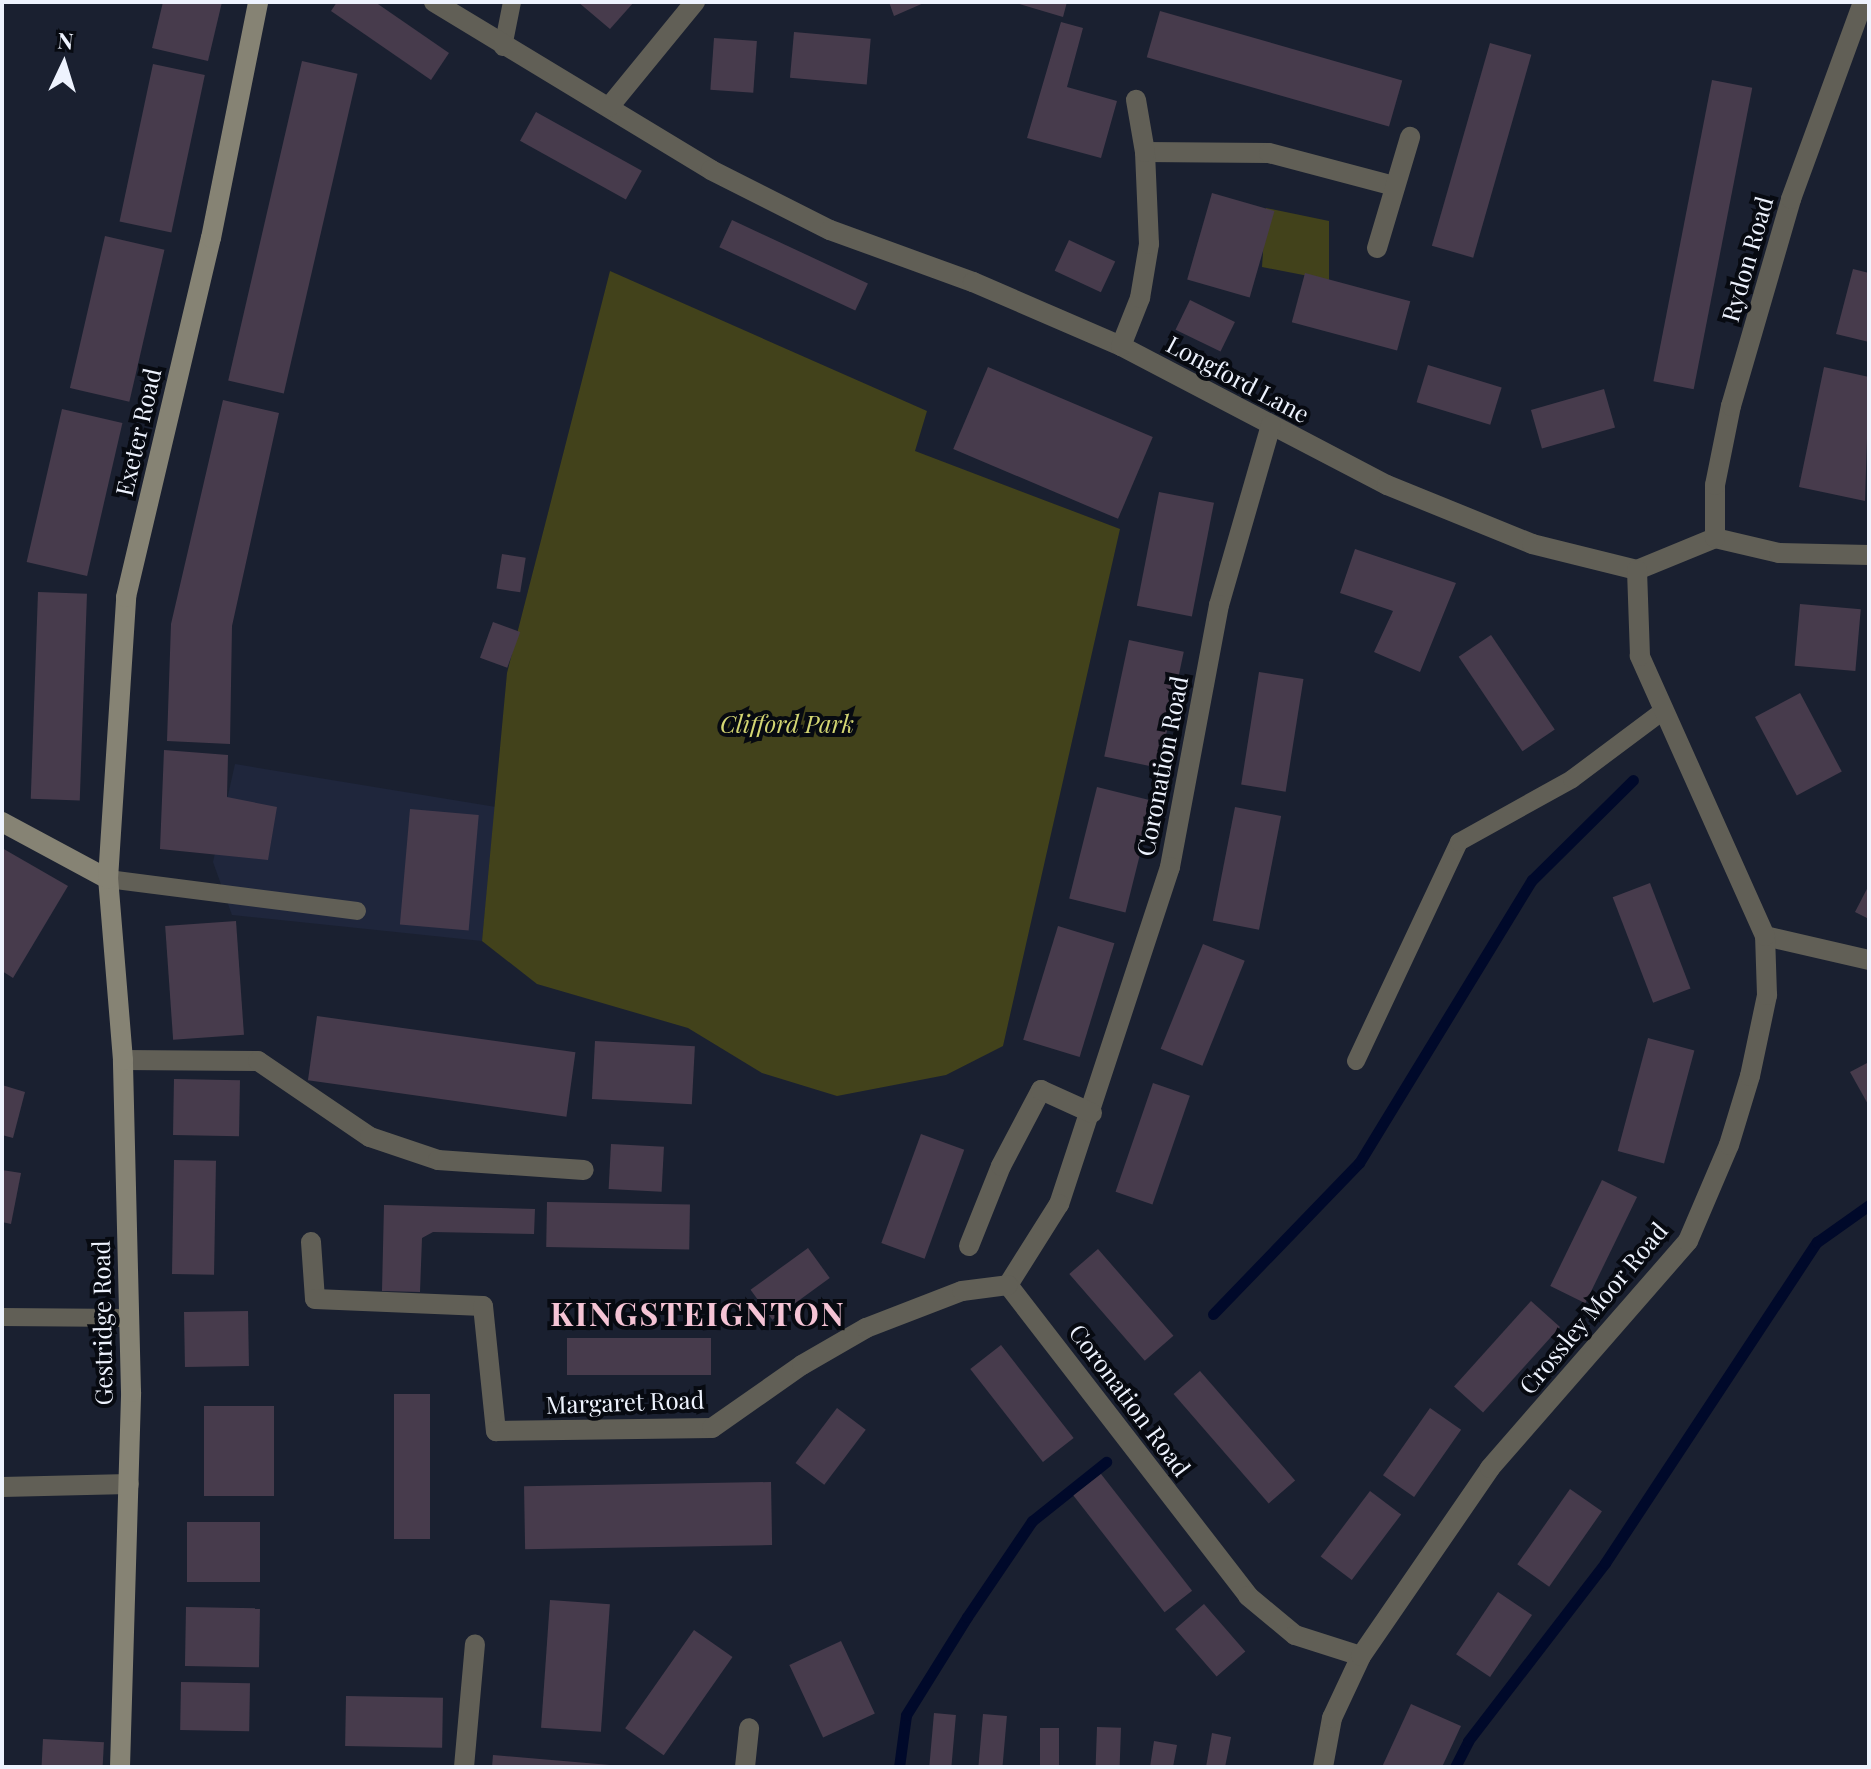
<!DOCTYPE html>
<style>
body{margin:0}
#map{position:relative;width:1871px;height:1769px;overflow:hidden;background:#1a2030;font-family:"Playfair Display",serif}
div>[style]{position:absolute}
[style*='--x']{left:calc(var(--x)*1px);top:calc(var(--y)*1px);width:calc(var(--w)*1px);rotate:calc(var(--a)*1deg)}
.built>*{inset:0;background:#1f263c}
.green>*{inset:0;background:#42421b}
.stream>*{height:11px;margin:-5.5px;padding:0 5.5px;transform-origin:5.5px;border-radius:5.5px;background:#00092a}
.building>*{inset:0;background:#473b4c;transform-origin:0 0}
.service>*{height:18px;margin:-9px;padding:0 9px;transform-origin:9px;border-radius:9px;background:#615f56}
.minor>*{height:20px;margin:-10px;padding:0 10px;transform-origin:10px;border-radius:10px;background:#615f56}
.secondary>*{height:20px;margin:-10px;padding:0 10px;transform-origin:10px;border-radius:10px;background:#868374}
span{translate:-50% -50%;white-space:nowrap;text-align:center;line-height:1.15;-webkit-text-stroke:8px #070a11;paint-order:stroke}
.street-label{font-size:24px;color:#eef3fe}
.park-label{font-size:24px;color:#d4d673;font-style:italic}
.district-label{font-size:32px;color:#f5c4d5;font-weight:700;letter-spacing:2px}
.frame{position:absolute;inset:0;border:4px solid #eef3fe;pointer-events:none}
.north{position:absolute;left:24px;top:24px;width:80px;height:80px;-webkit-text-stroke:6px #070a11;paint-order:stroke;rotate:4deg;font-size:22px;font-weight:700;line-height:32px;text-align:center;color:#eef3fe}
.north::after{content:'';display:block;margin:auto;width:28px;height:36px;background:#eef3fe;clip-path:polygon(50% 0,100% 100%,50% 72%,0 100%)}
</style>
<div id="map">
<div class="built">
<div style="clip-path:polygon(235px 764px,496px 807px,482px 941px,232px 915px,213px 862px)"></div>
</div>
<div class="green">
<div style="clip-path:polygon(1266px 208px,1329px 221px,1329px 280px,1262px 267px)"></div>
<div style="clip-path:polygon(610px 271px,927px 411px,915px 451px,1120px 529px,1003px 1046px,946px 1075px,837px 1096px,762px 1073px,688px 1028px,537px 984px,482px 941px,507px 673px)"></div>
</div>
<div class="stream">
<div style="--x:1213;--y:1314;--w:210;--a:-46"></div>
<div style="--x:1359;--y:1163;--w:332;--a:-58.6"></div>
<div style="--x:1532;--y:880;--w:142;--a:-44.7"></div>
<div style="--x:899;--y:1767;--w:52;--a:-82.3"></div>
<div style="--x:906;--y:1715;--w:115;--a:-58.1"></div>
<div style="--x:967;--y:1617;--w:116;--a:-55.9"></div>
<div style="--x:1032;--y:1521;--w:95;--a:-38.6"></div>
<div style="--x:1455;--y:1767;--w:29;--a:-63"></div>
<div style="--x:1468;--y:1741;--w:225;--a:-52.4"></div>
<div style="--x:1605;--y:1563;--w:385;--a:-56.6"></div>
<div style="--x:1817;--y:1242;--w:64;--a:-35.4"></div>
</div>
<div class="building">
<div style="clip-path:polygon(163px 2px,222px 2px,208px 61px,152px 48px)"></div>
<div style="clip-path:polygon(337px 2px,375px 2px,449px 53px,431px 80px,331px 11px)"></div>
<div style="clip-path:polygon(578px 2px,634px 2px,610px 29px)"></div>
<div style="clip-path:polygon(889px 2px,926px 2px,894px 16px)"></div>
<div style="clip-path:polygon(1013px 2px,1067px 2px,1063px 17px)"></div>
<div style="left:1160px;top:11px;width:252px;height:48px;rotate:16deg"></div>
<div style="clip-path:polygon(1061px 22px,1083px 28px,1067px 87px,1117px 101px,1101px 158px,1027px 138px)"></div>
<div style="left:794px;top:32px;width:77px;height:46px;rotate:5deg"></div>
<div style="left:714px;top:38px;width:43px;height:52px;rotate:4deg"></div>
<div style="left:1490px;top:43px;width:43px;height:211px;rotate:16deg"></div>
<div style="left:302px;top:61px;width:57px;height:328px;rotate:13deg"></div>
<div style="left:153px;top:64px;width:53px;height:161px;rotate:12deg"></div>
<div style="left:1712px;top:80px;width:41px;height:307px;rotate:11deg"></div>
<div style="left:536px;top:112px;width:121px;height:33px;rotate:29deg"></div>
<div style="left:1212px;top:193px;width:65px;height:90px;rotate:16deg"></div>
<div style="left:732px;top:220px;width:150px;height:30px;rotate:25deg"></div>
<div style="left:105px;top:236px;width:61px;height:156px;rotate:13deg"></div>
<div style="left:1069px;top:240px;width:51px;height:34px;rotate:25deg"></div>
<div style="clip-path:polygon(1853px 269px,1869px 273px,1869px 342px,1836px 334px)"></div>
<div style="left:1305px;top:273px;width:109px;height:51px;rotate:15deg"></div>
<div style="left:1190px;top:300px;width:50px;height:33px;rotate:26deg"></div>
<div style="left:1428px;top:365px;width:77px;height:39px;rotate:17deg"></div>
<div style="left:988px;top:367px;width:179px;height:89px;rotate:23deg"></div>
<div style="clip-path:polygon(1824px 367px,1869px 377px,1865px 501px,1799px 487px)"></div>
<div style="left:1604px;top:389px;width:40px;height:76px;rotate:74deg"></div>
<div style="clip-path:polygon(223px 400px,279px 413px,232px 626px,230px 744px,167px 741px,171px 624px)"></div>
<div style="left:62px;top:409px;width:62px;height:157px;rotate:13deg"></div>
<div style="left:1159px;top:492px;width:56px;height:116px;rotate:11deg"></div>
<div style="clip-path:polygon(1355px 549px,1456px 583px,1420px 672px,1374px 652px,1393px 611px,1340px 593px)"></div>
<div style="left:502px;top:554px;width:24px;height:35px;rotate:9deg"></div>
<div style="left:38px;top:592px;width:49px;height:207px;rotate:2deg"></div>
<div style="left:1800px;top:604px;width:61px;height:62px;rotate:5deg"></div>
<div style="left:493px;top:622px;width:29px;height:38px;rotate:20deg"></div>
<div style="left:1491px;top:635px;width:114px;height:39px;rotate:56deg"></div>
<div style="left:1129px;top:640px;width:56px;height:119px;rotate:12deg"></div>
<div style="left:1259px;top:672px;width:45px;height:114px;rotate:9deg"></div>
<div style="left:1800px;top:693px;width:89px;height:51px;rotate:62deg"></div>
<div style="clip-path:polygon(164px 750px,228px 755px,227px 797px,277px 807px,268px 860px,160px 849px)"></div>
<div style="left:1097px;top:787px;width:58px;height:115px;rotate:14deg"></div>
<div style="left:1235px;top:807px;width:47px;height:116px;rotate:11deg"></div>
<div style="left:410px;top:809px;width:69px;height:116px;rotate:5deg"></div>
<div style="clip-path:polygon(2px 848px,68px 886px,13px 978px,2px 971px)"></div>
<div style="left:1650px;top:883px;width:113px;height:40px;rotate:69deg"></div>
<div style="clip-path:polygon(1869px 885px,1869px 919px,1855px 912px)"></div>
<div style="left:236px;top:921px;width:114px;height:71px;rotate:86deg"></div>
<div style="left:1058px;top:926px;width:59px;height:119px;rotate:17deg"></div>
<div style="left:1203px;top:944px;width:45px;height:113px;rotate:22deg"></div>
<div style="left:317px;top:1016px;width:261px;height:65px;rotate:8deg"></div>
<div style="left:1648px;top:1038px;width:48px;height:117px;rotate:15deg"></div>
<div style="left:595px;top:1041px;width:100px;height:58px;rotate:3deg"></div>
<div style="clip-path:polygon(1869px 1062px,1869px 1106px,1850px 1072px)"></div>
<div style="left:174px;top:1079px;width:66px;height:56px;rotate:1deg"></div>
<div style="left:1153px;top:1083px;width:39px;height:115px;rotate:19deg"></div>
<div style="clip-path:polygon(2px 1085px,25px 1092px,13px 1138px,2px 1135px)"></div>
<div style="left:921px;top:1134px;width:46px;height:116px;rotate:20deg"></div>
<div style="left:611px;top:1144px;width:53px;height:45px;rotate:3deg"></div>
<div style="left:174px;top:1160px;width:42px;height:114px;rotate:1deg"></div>
<div style="clip-path:polygon(2px 1170px,21px 1173px,11px 1224px,2px 1222px)"></div>
<div style="left:1602px;top:1180px;width:39px;height:118px;rotate:26deg"></div>
<div style="left:547px;top:1202px;width:143px;height:45px;rotate:1deg"></div>
<div style="clip-path:polygon(384px 1205px,535px 1209px,534px 1234px,433px 1232px,422px 1238px,420px 1292px,382px 1291px)"></div>
<div style="left:808px;top:1248px;width:37px;height:71px;rotate:54deg"></div>
<div style="left:1098px;top:1249px;width:115px;height:38px;rotate:49deg"></div>
<div style="left:1531px;top:1301px;width:39px;height:115px;rotate:42deg"></div>
<div style="left:248px;top:1311px;width:55px;height:64px;rotate:89deg"></div>
<div style="left:711px;top:1338px;width:37px;height:144px;rotate:90deg"></div>
<div style="left:1001px;top:1345px;width:118px;height:39px;rotate:52deg"></div>
<div style="left:1200px;top:1371px;width:145px;height:35px;rotate:49deg"></div>
<div style="left:430px;top:1394px;width:145px;height:36px;rotate:90deg"></div>
<div style="left:204px;top:1406px;width:70px;height:90px"></div>
<div style="left:837px;top:1408px;width:36px;height:69px;rotate:37deg"></div>
<div style="left:1430px;top:1408px;width:38px;height:82px;rotate:35deg"></div>
<div style="left:1101px;top:1474px;width:148px;height:35px;rotate:52deg"></div>
<div style="left:771px;top:1482px;width:63px;height:247px;rotate:89deg"></div>
<div style="left:1570px;top:1489px;width:39px;height:92px;rotate:35deg"></div>
<div style="left:1370px;top:1491px;width:39px;height:82px;rotate:37deg"></div>
<div style="left:187px;top:1522px;width:73px;height:60px"></div>
<div style="left:1498px;top:1592px;width:41px;height:75px;rotate:34deg"></div>
<div style="left:550px;top:1600px;width:60px;height:128px;rotate:4deg"></div>
<div style="left:1204px;top:1604px;width:63px;height:38px;rotate:49deg"></div>
<div style="left:186px;top:1607px;width:74px;height:59px;rotate:1deg"></div>
<div style="left:694px;top:1630px;width:47px;height:120px;rotate:35deg"></div>
<div style="left:841px;top:1641px;width:80px;height:57px;rotate:65deg"></div>
<div style="left:181px;top:1682px;width:69px;height:48px;rotate:1deg"></div>
<div style="left:346px;top:1696px;width:97px;height:50px;rotate:1deg"></div>
<div style="clip-path:polygon(1411px 1704px,1461px 1726px,1442px 1767px,1382px 1767px)"></div>
<div style="left:934px;top:1713px;width:22px;height:54px;rotate:5deg"></div>
<div style="left:983px;top:1714px;width:24px;height:53px;rotate:5deg"></div>
<div style="left:1097px;top:1727px;width:24px;height:40px;rotate:2deg"></div>
<div style="left:1040px;top:1728px;width:19px;height:39px"></div>
<div style="clip-path:polygon(1212px 1733px,1231px 1737px,1225px 1767px,1206px 1767px)"></div>
<div style="left:43px;top:1739px;width:61px;height:28px;rotate:3deg"></div>
<div style="clip-path:polygon(1154px 1741px,1177px 1745px,1173px 1767px,1150px 1767px)"></div>
<div style="clip-path:polygon(493px 1755px,610px 1765px,610px 1767px,492px 1767px)"></div>
</div>
<div class="service">
<div style="--x:503;--y:47;--w:46;--a:-78.7"></div>
<div style="--x:108;--y:879;--w:251;--a:7.3"></div>
<div style="--x:1356;--y:1061;--w:242;--a:-64.8"></div>
<div style="--x:1459;--y:842;--w:129;--a:-29.1"></div>
<div style="--x:1572;--y:779;--w:114;--a:-36.8"></div>
<div style="--x:2;--y:1317;--w:126;--a:0.5"></div>
</div>
<div class="minor">
<div style="--x:434;--y:2;--w:324;--a:31.2"></div>
<div style="--x:711;--y:170;--w:133;--a:26.8"></div>
<div style="--x:830;--y:230;--w:152;--a:20"></div>
<div style="--x:973;--y:282;--w:161;--a:23.4"></div>
<div style="--x:1121;--y:346;--w:300;--a:27.6"></div>
<div style="--x:1387;--y:485;--w:157;--a:22.1"></div>
<div style="--x:1532;--y:544;--w:108;--a:13.9"></div>
<div style="--x:1637;--y:570;--w:84;--a:-22.3"></div>
<div style="--x:1715;--y:538;--w:66;--a:13.2"></div>
<div style="--x:1779;--y:553;--w:90;--a:1.3"></div>
<div style="--x:609;--y:107;--w:136;--a:-50.7"></div>
<div style="--x:1145;--y:152;--w:124;--a:0.5"></div>
<div style="--x:1269;--y:153;--w:129;--a:14.8"></div>
<div style="--x:1377;--y:248;--w:116;--a:-73.4"></div>
<div style="--x:1121;--y:346;--w:52;--a:-68.4"></div>
<div style="--x:1140;--y:298;--w:55;--a:-80.5"></div>
<div style="--x:1149;--y:244;--w:92;--a:-92.5"></div>
<div style="--x:1145;--y:152;--w:53;--a:-99.8"></div>
<div style="--x:1271;--y:425;--w:187;--a:106.1"></div>
<div style="--x:1219;--y:605;--w:267;--a:100.6"></div>
<div style="--x:1170;--y:867;--w:355;--a:108.2"></div>
<div style="--x:1059;--y:1204;--w:96;--a:122.2"></div>
<div style="--x:1008;--y:1285;--w:393;--a:52.3"></div>
<div style="--x:1248;--y:1596;--w:61;--a:39.7"></div>
<div style="--x:1295;--y:1635;--w:69;--a:17.7"></div>
<div style="--x:1715;--y:538;--w:53;--a:-90"></div>
<div style="--x:1715;--y:485;--w:81;--a:-78.6"></div>
<div style="--x:1731;--y:406;--w:216;--a:-73.8"></div>
<div style="--x:1791;--y:199;--w:210;--a:-69.9"></div>
<div style="--x:1765;--y:936;--w:107;--a:13"></div>
<div style="--x:123;--y:1060;--w:135;--a:0.4"></div>
<div style="--x:258;--y:1061;--w:135;--a:34.2"></div>
<div style="--x:370;--y:1137;--w:72;--a:18.7"></div>
<div style="--x:438;--y:1160;--w:146;--a:3.9"></div>
<div style="--x:311;--y:1242;--w:57;--a:86"></div>
<div style="--x:315;--y:1299;--w:168;--a:2.4"></div>
<div style="--x:483;--y:1306;--w:126;--a:84.1"></div>
<div style="--x:496;--y:1431;--w:216;--a:-0.8"></div>
<div style="--x:712;--y:1428;--w:110;--a:-35"></div>
<div style="--x:802;--y:1365;--w:74;--a:-30"></div>
<div style="--x:866;--y:1328;--w:103;--a:-21.1"></div>
<div style="--x:962;--y:1291;--w:46;--a:-7.4"></div>
<div style="--x:969;--y:1246;--w:86;--a:-68.2"></div>
<div style="--x:1001;--y:1166;--w:86;--a:-62.2"></div>
<div style="--x:1041;--y:1090;--w:56;--a:24.3"></div>
<div style="--x:2;--y:1487;--w:127;--a:-1.4"></div>
<div style="--x:464;--y:1767;--w:123;--a:-84.9"></div>
<div style="--x:745;--y:1767;--w:39;--a:-84"></div>
<div style="--x:1323;--y:1767;--w:50;--a:-79.6"></div>
<div style="--x:1332;--y:1718;--w:68;--a:-64.9"></div>
<div style="--x:1361;--y:1656;--w:228;--a:-55.5"></div>
<div style="--x:1490;--y:1468;--w:301;--a:-48.9"></div>
<div style="--x:1688;--y:1241;--w:104;--a:-66.9"></div>
<div style="--x:1729;--y:1145;--w:72;--a:-73.1"></div>
<div style="--x:1750;--y:1076;--w:83;--a:-78.1"></div>
<div style="--x:1767;--y:995;--w:59;--a:-91.9"></div>
<div style="--x:1765;--y:936;--w:307;--a:-114.1"></div>
<div style="--x:1640;--y:656;--w:86;--a:-92"></div>
</div>
<div class="secondary">
<div style="--x:2;--y:822;--w:120;--a:28.3"></div>
<div style="--x:120;--y:1767;--w:375;--a:-88.3"></div>
<div style="--x:131;--y:1392;--w:332;--a:-91.4"></div>
<div style="--x:123;--y:1060;--w:182;--a:-94.7"></div>
<div style="--x:108;--y:879;--w:283;--a:-86.3"></div>
<div style="--x:126;--y:597;--w:369;--a:-76.7"></div>
<div style="--x:211;--y:238;--w:241;--a:-78.7"></div>
</div>
<div class="street-label">
<span style="left:1747px;top:259px;rotate:-74deg">Rydon Road</span>
<span style="left:1238px;top:379px;rotate:28deg">Longford Lane</span>
<span style="left:138px;top:432px;rotate:-77deg">Exeter Road</span>
<span style="left:1162px;top:766px;rotate:-79deg">Coronation Road</span>
<span style="left:1593px;top:1308px;rotate:-50deg">Crossley Moor Road</span>
<span style="left:102px;top:1323px;rotate:-91deg">Gestridge Road</span>
<span style="left:1130px;top:1400px;rotate:53deg">Coronation Road</span>
<span style="left:625px;top:1402px;rotate:-2deg">Margaret Road</span>
</div>
<div class="park-label">
<span style="left:787px;top:724px">Clifford Park</span>
</div>
<div class="district-label">
<span style="left:698px;top:1313px">KINGSTEIGNTON</span>
</div>
<div class="frame"></div>
<div class="north">N</div>
</div>
